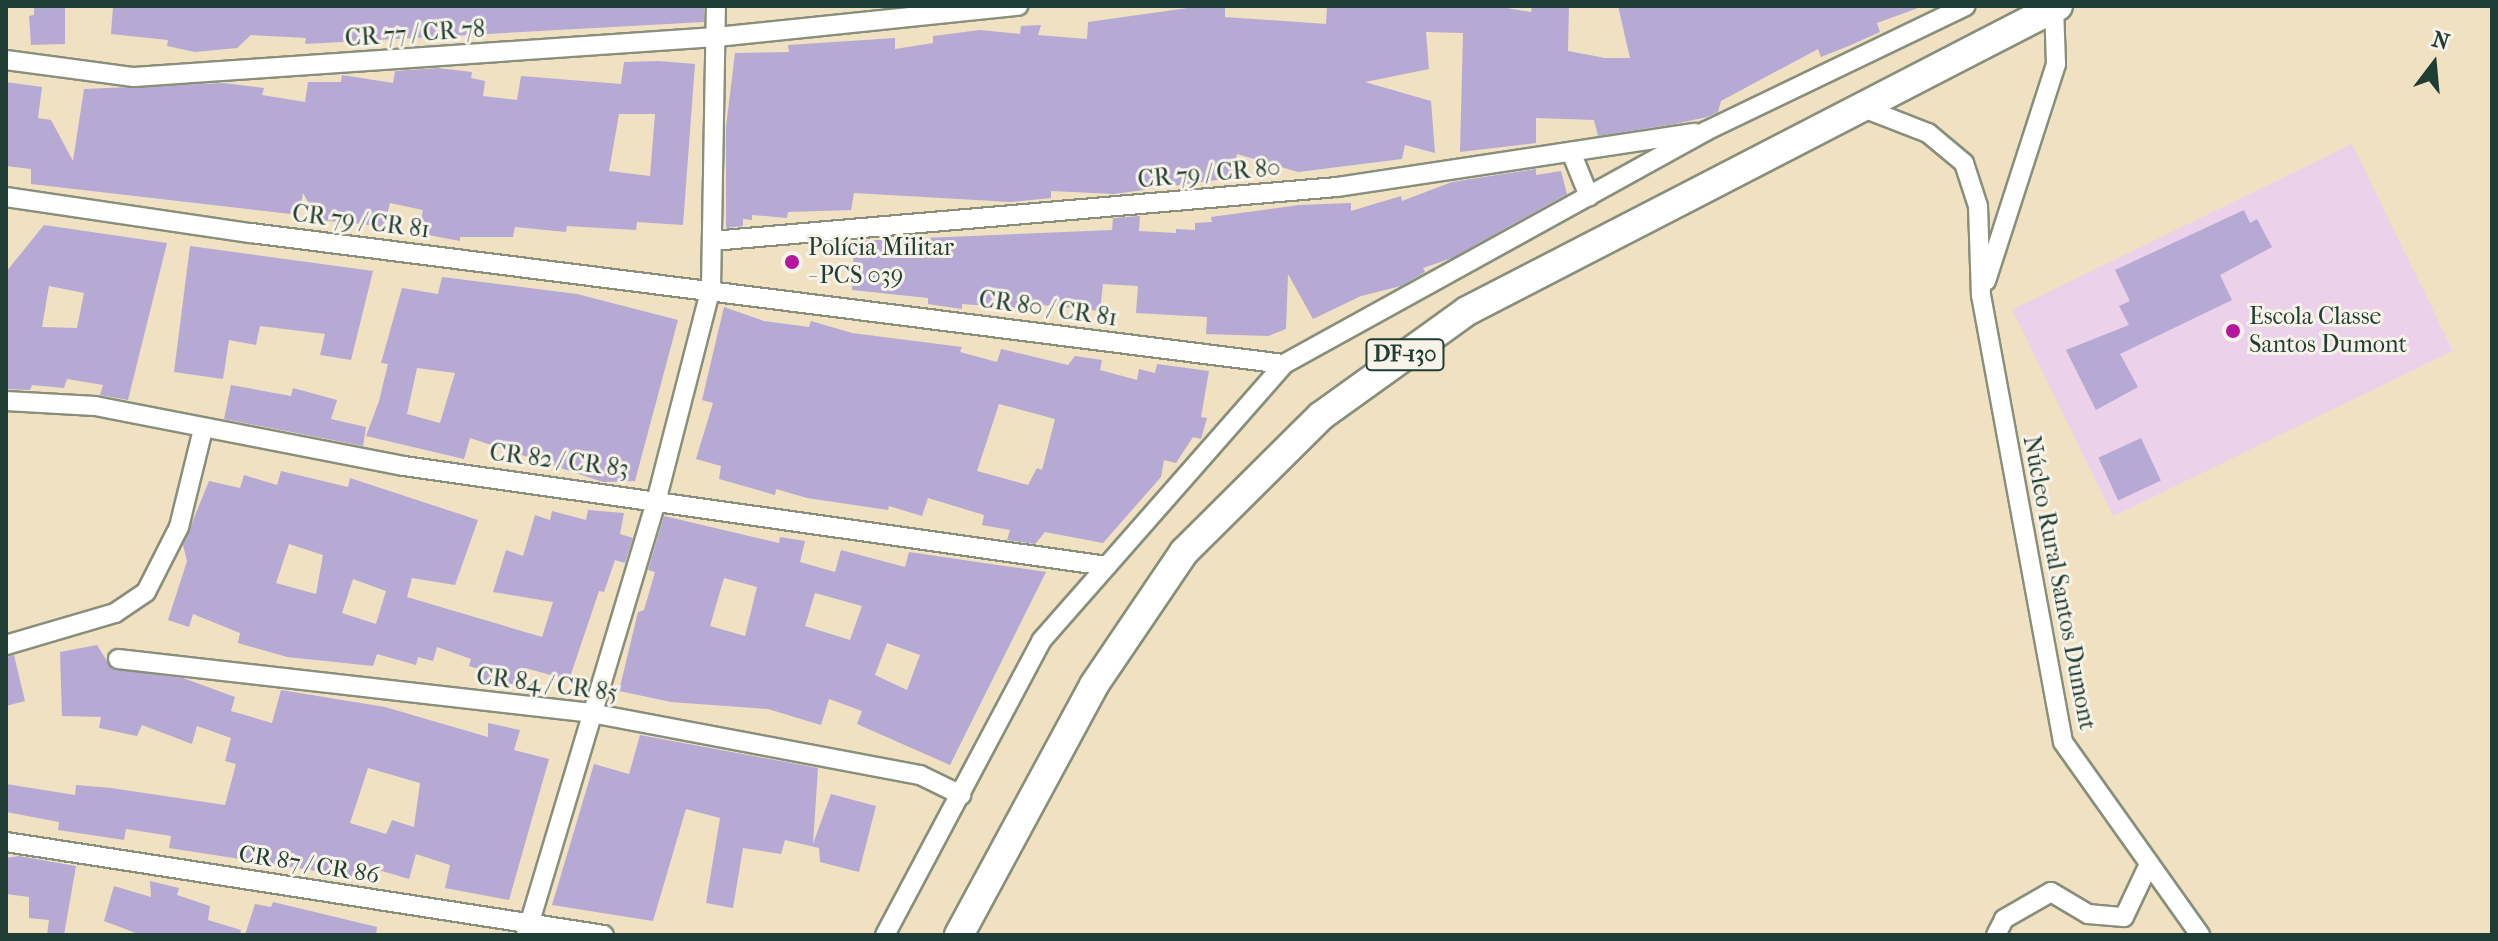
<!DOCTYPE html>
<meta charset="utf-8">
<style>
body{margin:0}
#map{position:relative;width:2498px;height:941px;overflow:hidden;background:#f0e1c2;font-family:"IM FELL French Canon",serif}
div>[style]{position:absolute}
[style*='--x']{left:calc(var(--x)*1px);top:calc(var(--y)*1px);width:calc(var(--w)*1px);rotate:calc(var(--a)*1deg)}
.built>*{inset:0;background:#ecd1ea;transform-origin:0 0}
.building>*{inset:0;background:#b6a9d4;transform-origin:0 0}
.roads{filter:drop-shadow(2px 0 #888f7b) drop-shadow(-2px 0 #888f7b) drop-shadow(0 2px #888f7b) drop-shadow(0 -2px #888f7b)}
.minor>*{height:18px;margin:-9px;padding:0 9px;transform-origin:9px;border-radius:9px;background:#fff}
.primary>*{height:28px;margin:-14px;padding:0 14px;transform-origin:14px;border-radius:14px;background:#fff}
.dots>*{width:22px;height:22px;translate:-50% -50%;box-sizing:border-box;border:4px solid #f7f3e8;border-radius:50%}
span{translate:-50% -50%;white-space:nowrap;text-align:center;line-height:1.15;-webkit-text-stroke:6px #f7f3e8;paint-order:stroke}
.shield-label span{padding:2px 6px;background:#f7f3e8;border:2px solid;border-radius:6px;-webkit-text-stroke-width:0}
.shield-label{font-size:22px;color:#1f3d34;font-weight:700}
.street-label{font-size:24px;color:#1f3d34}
.poi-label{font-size:24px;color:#1f3d34}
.left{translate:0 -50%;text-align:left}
.frame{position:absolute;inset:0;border:8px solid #1f3d34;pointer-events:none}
.north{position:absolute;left:2394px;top:24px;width:80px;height:80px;-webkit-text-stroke:6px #f7f3e8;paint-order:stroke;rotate:16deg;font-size:22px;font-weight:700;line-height:32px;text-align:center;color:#1f3d34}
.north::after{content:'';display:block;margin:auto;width:28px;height:36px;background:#1f3d34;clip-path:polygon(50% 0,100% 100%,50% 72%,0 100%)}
</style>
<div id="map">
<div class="built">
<div style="left:2352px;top:144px;width:230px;height:378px;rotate:64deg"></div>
</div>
<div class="building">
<div style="clip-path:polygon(34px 6px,65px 6px,65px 44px,31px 45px,29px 16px,34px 15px)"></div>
<div style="clip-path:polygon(113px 6px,704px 6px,704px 22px,305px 44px,306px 38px,251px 35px,237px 48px,195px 52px,167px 46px,168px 40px,111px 34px)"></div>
<div style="clip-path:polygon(1202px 6px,1225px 6px,1225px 17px,1326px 24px,1327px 6px,1495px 6px,1531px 12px,1532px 6px,1569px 6px,1568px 51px,1605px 58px,1630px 58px,1618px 6px,1918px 8px,1877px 23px,1880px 32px,1851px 45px,1821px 57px,1818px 49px,1721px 101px,1718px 112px,1707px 117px,1675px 124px,1598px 136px,1594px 120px,1536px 118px,1536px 143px,1460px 152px,1463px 33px,1426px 32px,1429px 69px,1365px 82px,1431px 101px,1435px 153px,1405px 145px,1402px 159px,1298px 172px,1237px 154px,1231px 178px,1114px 194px,1051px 191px,1051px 198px,1011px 202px,854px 193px,851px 210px,788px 212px,787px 218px,752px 215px,752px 220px,743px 219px,743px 226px,726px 228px,726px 127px,735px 53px,789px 52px,788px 45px,895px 38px,895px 49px,933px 43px,933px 36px,980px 30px,1020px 34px,1021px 26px,1041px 25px,1038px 35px,1087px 39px,1088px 22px)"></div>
<div style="clip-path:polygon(evenodd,659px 61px,695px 64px,683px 225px,637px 222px,636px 230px,567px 226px,566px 232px,515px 227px,513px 237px,460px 237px,460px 241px,418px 233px,423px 210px,390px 203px,384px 227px,351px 223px,318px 220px,303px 193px,299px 215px,31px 184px,31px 169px,6px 166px,6px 82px,42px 87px,38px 118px,51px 120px,73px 161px,84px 89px,224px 83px,264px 88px,262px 95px,305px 102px,308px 82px,341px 82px,342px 75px,393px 83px,395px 71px,438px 68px,472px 72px,471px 78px,485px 81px,483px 96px,517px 100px,521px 76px,621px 84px,624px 62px,659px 61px,619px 114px,655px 114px,650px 176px,609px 171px,619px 114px)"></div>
<div style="clip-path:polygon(1536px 169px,1536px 175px,1561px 171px,1567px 194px,1452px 258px,1423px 268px,1425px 272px,1401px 286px,1361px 296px,1313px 319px,1288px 274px,1286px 329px,1268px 336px,1206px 334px,1207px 317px,1136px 313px,1138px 286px,1103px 284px,1100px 311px,1033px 304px,1033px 309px,962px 304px,962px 309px,928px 304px,928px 298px,852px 290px,854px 241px,1112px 230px,1113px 218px,1140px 216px,1139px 231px,1176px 233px,1176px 229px,1195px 230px,1195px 223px,1212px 222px,1211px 217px,1299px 205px,1351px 203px,1351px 211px,1401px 196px,1402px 201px,1452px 182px)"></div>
<div style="clip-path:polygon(2244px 210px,2250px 223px,2257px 219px,2272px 247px,2220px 275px,2232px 300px,2120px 354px,2138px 387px,2096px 410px,2066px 350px,2129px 325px,2119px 306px,2130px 301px,2115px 270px)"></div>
<div style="clip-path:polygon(evenodd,44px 225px,167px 243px,128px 400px,100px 395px,103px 385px,67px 379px,64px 388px,32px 385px,30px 390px,6px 389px,6px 272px,44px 225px,49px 286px,84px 293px,77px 328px,42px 327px,49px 286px)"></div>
<div style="clip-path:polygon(190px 246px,373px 271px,351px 360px,320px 355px,325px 334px,260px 326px,256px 345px,229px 340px,223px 379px,174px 372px)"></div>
<div style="clip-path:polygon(evenodd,442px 277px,577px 294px,678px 320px,635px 481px,603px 482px,470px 438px,464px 459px,366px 436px,379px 401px,388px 364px,381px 363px,402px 288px,438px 294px,442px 277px,417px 368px,455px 373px,440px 423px,407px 414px,417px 368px)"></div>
<div style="clip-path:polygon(evenodd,724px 307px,764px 321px,809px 327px,811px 321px,852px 333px,962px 347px,960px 352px,997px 362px,1001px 349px,1068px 365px,1075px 356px,1102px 360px,1100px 370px,1137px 380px,1139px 369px,1155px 373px,1157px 364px,1209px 371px,1201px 417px,1207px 418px,1201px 439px,1193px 437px,1176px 463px,1164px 460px,1161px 477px,1103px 543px,1045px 532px,1035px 544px,1007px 540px,1010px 530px,982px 525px,984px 515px,928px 498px,922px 516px,889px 506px,888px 510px,807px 498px,776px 489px,775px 495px,719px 479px,721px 466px,696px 459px,713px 403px,702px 400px,724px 307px,999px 404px,1055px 419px,1042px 470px,1037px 468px,1028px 485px,977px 471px,999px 404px)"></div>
<div style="clip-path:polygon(231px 385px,291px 396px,293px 388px,337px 400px,331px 419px,366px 427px,363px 446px,224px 419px)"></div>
<div style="left:2141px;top:438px;width:47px;height:47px;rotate:65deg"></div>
<div style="clip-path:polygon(evenodd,281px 471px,348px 487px,350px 478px,478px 520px,455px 585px,412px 578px,407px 597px,542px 637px,553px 602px,493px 592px,506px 550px,523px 556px,535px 515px,550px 520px,552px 511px,586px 520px,588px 510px,624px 513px,620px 534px,633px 538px,625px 563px,615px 560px,604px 592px,599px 591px,569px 680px,525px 668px,519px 685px,476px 680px,479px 669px,469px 666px,471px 659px,437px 647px,433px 661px,418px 657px,416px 665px,377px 654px,373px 666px,287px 657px,238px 643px,240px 633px,193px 614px,189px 627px,168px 620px,187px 561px,183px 545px,209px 481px,240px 488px,244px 475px,277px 485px,281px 471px,289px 544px,323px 555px,316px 594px,276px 583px,289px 544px,281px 471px,353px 579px,386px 591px,376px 624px,342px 613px,353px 579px)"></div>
<div style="clip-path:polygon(evenodd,664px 516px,779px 543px,780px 537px,805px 541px,800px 562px,835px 572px,841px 550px,905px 567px,909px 552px,1046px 572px,950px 765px,857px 724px,862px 711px,829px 699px,821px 725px,768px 709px,671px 702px,619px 691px,638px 612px,644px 610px,655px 572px,648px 570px,664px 516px,724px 578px,757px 587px,745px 636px,710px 626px,724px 578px,664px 516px,815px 593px,862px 606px,850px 640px,805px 626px,815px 593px,664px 516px,887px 643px,920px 655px,907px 690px,875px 675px,887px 643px)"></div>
<div style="clip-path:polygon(evenodd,97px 645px,112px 669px,183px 678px,235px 697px,231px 711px,272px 723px,281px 690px,385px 707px,488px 737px,488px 723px,520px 730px,514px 750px,549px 759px,509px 900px,445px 888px,450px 865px,416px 854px,409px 879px,372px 868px,369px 879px,169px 848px,171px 836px,126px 829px,124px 840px,58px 830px,59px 822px,6px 812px,6px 784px,75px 795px,76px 785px,111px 788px,225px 805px,236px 764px,225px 761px,231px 738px,197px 726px,192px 744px,142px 725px,137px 736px,99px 728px,101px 717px,62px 716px,60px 652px,97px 645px,368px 768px,420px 783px,414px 827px,392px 820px,386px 834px,350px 823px,368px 768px)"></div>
<div style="clip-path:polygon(14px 655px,25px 701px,6px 706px,6px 657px)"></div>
<div style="clip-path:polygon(640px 735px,818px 768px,813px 844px,831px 794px,876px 806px,859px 872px,820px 862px,819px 848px,785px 840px,781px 854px,743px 848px,733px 908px,706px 903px,720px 818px,686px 809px,653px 921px,552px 905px,594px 764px,629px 774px)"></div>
<div style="clip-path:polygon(19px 856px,76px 866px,64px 935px,47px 935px,49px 920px,29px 918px,29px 897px,6px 894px,6px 858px)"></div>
<div style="clip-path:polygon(150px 881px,179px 888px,177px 895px,210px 906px,208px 920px,241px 930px,240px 935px,141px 935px,104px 921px,114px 886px,151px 897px)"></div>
<div style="clip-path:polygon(273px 902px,377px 927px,376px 935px,245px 935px,255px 904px,271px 907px)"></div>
</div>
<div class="roads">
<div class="minor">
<div style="--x:6;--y:60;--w:129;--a:7.6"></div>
<div style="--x:134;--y:77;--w:583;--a:-3.93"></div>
<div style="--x:716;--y:37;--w:304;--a:-5.9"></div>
<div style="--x:1861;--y:107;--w:72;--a:21.2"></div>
<div style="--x:1928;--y:133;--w:47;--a:39.8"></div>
<div style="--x:1964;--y:163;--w:45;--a:72"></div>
<div style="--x:1978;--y:206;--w:89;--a:88.1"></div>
<div style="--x:1981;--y:295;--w:454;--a:79.6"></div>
<div style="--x:2063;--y:742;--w:237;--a:54.6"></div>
<div style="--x:1571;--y:152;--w:48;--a:67.8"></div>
<div style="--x:6;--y:197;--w:248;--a:8.4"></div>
<div style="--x:251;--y:233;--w:1041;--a:7.23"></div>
<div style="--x:712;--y:241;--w:627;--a:-4.94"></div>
<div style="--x:1337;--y:187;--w:362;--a:-8.6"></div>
<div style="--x:1986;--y:281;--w:228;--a:-72.1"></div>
<div style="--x:2056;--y:64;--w:56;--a:-92"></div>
<div style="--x:6;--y:401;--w:89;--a:3.2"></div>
<div style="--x:95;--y:406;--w:315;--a:11"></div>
<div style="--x:404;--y:466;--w:710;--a:8.1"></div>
<div style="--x:6;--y:645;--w:114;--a:-16.4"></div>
<div style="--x:115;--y:613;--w:37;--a:-34"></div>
<div style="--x:146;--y:592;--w:73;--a:-63.1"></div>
<div style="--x:179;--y:527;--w:101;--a:-76.2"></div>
<div style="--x:118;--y:659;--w:476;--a:6.5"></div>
<div style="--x:591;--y:713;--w:335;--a:10.7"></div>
<div style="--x:920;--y:775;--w:46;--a:26"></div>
<div style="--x:6;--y:842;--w:605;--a:8.84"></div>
<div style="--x:526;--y:935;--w:456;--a:-73.3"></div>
<div style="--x:657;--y:498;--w:217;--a:-75.6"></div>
<div style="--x:711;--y:288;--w:282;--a:-89"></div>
<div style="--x:885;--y:935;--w:333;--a:-62"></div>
<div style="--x:1041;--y:641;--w:368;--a:-48.7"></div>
<div style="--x:1284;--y:364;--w:482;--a:-28.9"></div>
<div style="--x:1706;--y:131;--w:288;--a:-25.7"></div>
<div style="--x:1996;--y:935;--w:18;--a:-63"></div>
<div style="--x:2004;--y:919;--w:54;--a:-29.9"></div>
<div style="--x:2051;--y:892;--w:43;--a:30.7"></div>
<div style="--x:2088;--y:914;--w:36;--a:5"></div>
<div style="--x:2124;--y:917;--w:59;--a:-64.7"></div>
</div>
<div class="primary">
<div style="--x:959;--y:935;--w:284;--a:-61.6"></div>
<div style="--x:1094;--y:685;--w:161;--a:-55.9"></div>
<div style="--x:1184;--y:552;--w:193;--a:-44.8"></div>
<div style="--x:1321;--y:416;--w:180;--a:-35.7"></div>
<div style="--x:1467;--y:311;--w:665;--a:-27.3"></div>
</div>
</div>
<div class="dots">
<div style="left:792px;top:262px;background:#b5179e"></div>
<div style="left:2233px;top:331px;background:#b5179e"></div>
</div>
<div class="shield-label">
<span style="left:1405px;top:355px">DF-130</span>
</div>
<div class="street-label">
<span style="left:415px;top:34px;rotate:-4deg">CR 77 / CR 78</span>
<span style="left:1209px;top:174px;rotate:-5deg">CR 79 / CR 80</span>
<span style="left:361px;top:222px;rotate:7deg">CR 79 / CR 81</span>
<span style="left:1048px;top:309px;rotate:8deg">CR 80 / CR 81</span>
<span style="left:559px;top:461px;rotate:7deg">CR 82 / CR 83</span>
<span style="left:2059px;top:583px;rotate:79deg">Núcleo Rural Santos Dumont</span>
<span style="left:547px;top:685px;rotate:7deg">CR 84 / CR 85</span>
<span style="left:309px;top:865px;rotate:9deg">CR 87 / CR 86</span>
</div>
<div class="poi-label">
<span class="left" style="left:808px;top:262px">Polícia Militar<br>- PCS 039</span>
<span class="left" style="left:2249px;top:331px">Escola Classe<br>Santos Dumont</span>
</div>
<div class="frame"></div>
<div class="north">N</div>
</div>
